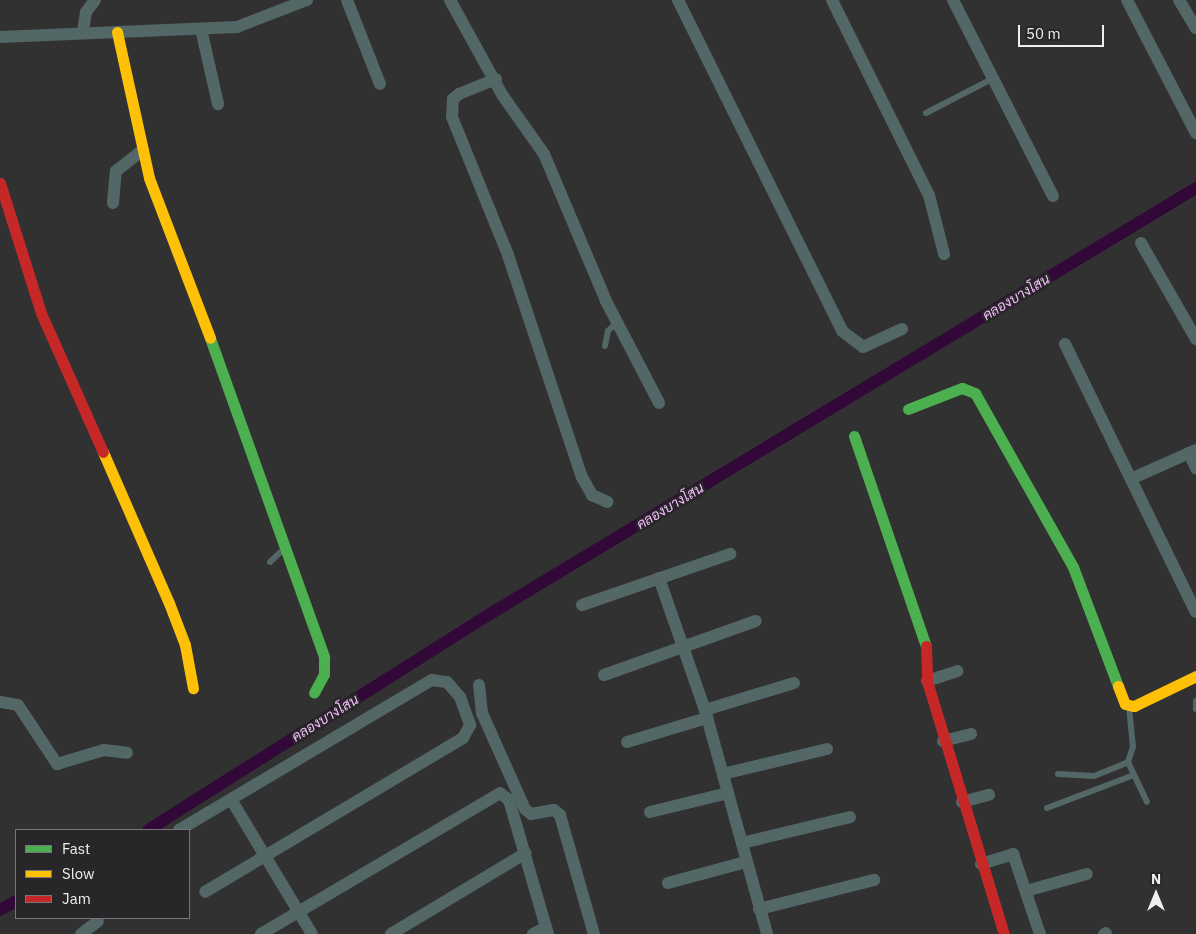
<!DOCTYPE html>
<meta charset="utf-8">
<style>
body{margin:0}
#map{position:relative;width:1196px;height:934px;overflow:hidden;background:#313131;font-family:"IBM Plex Sans",Sarabun,sans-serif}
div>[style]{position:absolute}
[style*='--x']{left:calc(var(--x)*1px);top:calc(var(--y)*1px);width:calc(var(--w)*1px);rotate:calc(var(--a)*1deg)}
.canal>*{height:12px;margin:-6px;padding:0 6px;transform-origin:6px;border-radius:6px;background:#320839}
.lane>*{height:6px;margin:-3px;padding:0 3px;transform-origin:3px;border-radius:3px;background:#526766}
.street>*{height:12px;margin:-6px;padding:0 6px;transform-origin:6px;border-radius:6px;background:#526766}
.fast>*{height:11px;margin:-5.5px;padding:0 5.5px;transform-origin:5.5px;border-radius:5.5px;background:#4caf50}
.slow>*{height:11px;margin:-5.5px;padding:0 5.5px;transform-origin:5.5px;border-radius:5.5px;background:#ffc107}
.jam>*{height:11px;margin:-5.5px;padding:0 5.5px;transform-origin:5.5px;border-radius:5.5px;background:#c62828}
span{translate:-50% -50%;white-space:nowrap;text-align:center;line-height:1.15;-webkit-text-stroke:5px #282628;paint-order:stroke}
.water-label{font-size:14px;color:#f6beff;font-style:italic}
.legend{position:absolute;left:15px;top:829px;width:175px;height:90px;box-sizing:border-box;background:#282628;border:1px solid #787678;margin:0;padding:6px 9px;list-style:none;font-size:15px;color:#efeef0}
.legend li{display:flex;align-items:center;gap:10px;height:25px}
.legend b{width:25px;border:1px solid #787678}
.north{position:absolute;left:1131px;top:869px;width:50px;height:50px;-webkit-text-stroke:4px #282628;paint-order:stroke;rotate:0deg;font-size:14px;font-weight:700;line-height:20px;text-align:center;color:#efeef0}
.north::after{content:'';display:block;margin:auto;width:18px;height:22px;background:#efeef0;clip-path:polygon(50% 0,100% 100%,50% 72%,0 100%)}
.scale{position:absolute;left:1018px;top:25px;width:86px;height:22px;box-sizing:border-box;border:2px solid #efeef0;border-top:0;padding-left:6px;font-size:15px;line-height:18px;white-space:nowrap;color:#efeef0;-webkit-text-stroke:4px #282628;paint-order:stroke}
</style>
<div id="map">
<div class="canal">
<div style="--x:148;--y:830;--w:387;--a:-32.3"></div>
<div style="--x:475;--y:623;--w:842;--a:-31.1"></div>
<div style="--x:0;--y:910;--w:18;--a:-29"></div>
</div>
<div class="lane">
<div style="--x:926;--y:113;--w:74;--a:-27.3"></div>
<div style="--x:605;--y:346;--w:15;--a:-79"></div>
<div style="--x:608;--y:331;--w:13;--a:-45"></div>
<div style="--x:270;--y:562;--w:21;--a:-43"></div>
<div style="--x:1196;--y:701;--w:8;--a:90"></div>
<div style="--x:1128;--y:762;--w:44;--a:64.6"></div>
<div style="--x:1058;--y:774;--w:36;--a:3"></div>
<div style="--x:1094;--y:776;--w:37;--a:-22"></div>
<div style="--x:1128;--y:762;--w:16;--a:-72"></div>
<div style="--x:1133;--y:747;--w:40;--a:-95.7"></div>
<div style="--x:1047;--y:808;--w:93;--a:-20.8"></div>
</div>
<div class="street">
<div style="--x:347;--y:0;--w:90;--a:68.6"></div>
<div style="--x:450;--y:0;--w:110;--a:61.1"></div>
<div style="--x:503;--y:96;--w:71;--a:54.7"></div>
<div style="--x:544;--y:154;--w:160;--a:67.1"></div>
<div style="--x:606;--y:301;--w:115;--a:62.5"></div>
<div style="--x:678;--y:0;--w:369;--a:63.6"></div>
<div style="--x:842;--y:331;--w:26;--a:37"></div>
<div style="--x:863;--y:347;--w:43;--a:-24.8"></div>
<div style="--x:832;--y:0;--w:218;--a:63.6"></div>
<div style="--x:929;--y:195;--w:61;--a:75.7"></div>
<div style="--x:953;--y:0;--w:220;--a:63"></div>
<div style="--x:1127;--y:0;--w:150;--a:62.6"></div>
<div style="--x:1179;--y:0;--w:33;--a:59"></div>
<div style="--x:201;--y:29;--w:77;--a:77.2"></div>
<div style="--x:83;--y:31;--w:19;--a:-81"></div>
<div style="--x:86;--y:12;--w:15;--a:-53"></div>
<div style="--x:0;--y:37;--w:237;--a:-2.4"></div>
<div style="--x:237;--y:27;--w:75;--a:-21.1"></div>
<div style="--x:496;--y:79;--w:40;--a:158"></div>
<div style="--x:459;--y:94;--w:8;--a:140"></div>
<div style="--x:453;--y:99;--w:18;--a:93"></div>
<div style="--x:452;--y:117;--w:149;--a:67.9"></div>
<div style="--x:508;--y:255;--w:234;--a:71.6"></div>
<div style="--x:582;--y:477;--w:21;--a:61"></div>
<div style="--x:592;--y:495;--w:17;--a:24"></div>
<div style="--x:113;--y:203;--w:32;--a:-85"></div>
<div style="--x:116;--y:171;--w:34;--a:-38"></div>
<div style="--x:1141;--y:243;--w:111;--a:60.2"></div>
<div style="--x:1065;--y:344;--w:298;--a:64"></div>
<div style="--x:1189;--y:453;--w:17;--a:65"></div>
<div style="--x:1133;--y:478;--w:69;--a:-24"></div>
<div style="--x:659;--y:578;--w:140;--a:70.8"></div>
<div style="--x:705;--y:710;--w:232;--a:74.5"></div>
<div style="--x:582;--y:605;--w:157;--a:-19"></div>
<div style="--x:604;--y:675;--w:161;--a:-19.6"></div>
<div style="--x:927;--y:681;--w:32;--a:-18"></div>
<div style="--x:479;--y:685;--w:28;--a:84"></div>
<div style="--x:482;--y:713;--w:105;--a:65.9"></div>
<div style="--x:525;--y:809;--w:8;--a:40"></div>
<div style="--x:531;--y:814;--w:23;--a:-10"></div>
<div style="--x:554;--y:810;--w:8;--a:40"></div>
<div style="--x:560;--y:815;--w:124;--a:74.1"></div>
<div style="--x:0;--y:702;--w:18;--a:9"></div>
<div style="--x:18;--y:705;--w:71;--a:56.5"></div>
<div style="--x:57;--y:764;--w:49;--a:-16.6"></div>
<div style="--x:104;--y:750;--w:23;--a:7"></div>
<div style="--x:705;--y:710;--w:93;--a:-16.9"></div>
<div style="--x:943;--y:741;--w:29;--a:-14"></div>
<div style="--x:627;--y:742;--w:84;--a:-16.7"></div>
<div style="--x:723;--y:774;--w:107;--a:-13.5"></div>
<div style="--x:232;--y:801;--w:155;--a:59"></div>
<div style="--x:962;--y:802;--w:28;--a:-15"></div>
<div style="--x:650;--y:812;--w:80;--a:-13.7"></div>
<div style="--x:179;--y:830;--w:294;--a:-30.7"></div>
<div style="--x:432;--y:680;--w:15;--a:8"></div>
<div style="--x:447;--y:682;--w:20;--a:49"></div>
<div style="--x:460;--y:697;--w:30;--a:70"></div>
<div style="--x:470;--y:725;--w:15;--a:118"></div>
<div style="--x:463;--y:738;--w:300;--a:149.2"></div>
<div style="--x:742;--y:843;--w:111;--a:-13.5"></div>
<div style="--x:981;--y:864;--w:34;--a:-17"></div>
<div style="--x:1013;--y:854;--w:84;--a:71.4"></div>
<div style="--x:668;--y:883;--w:81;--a:-15.1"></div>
<div style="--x:1026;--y:891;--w:63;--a:-15.6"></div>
<div style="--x:759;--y:909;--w:119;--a:-14.2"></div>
<div style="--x:81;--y:934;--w:21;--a:-37"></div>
<div style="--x:261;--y:934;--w:277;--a:-30.5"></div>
<div style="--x:500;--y:793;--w:11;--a:38"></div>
<div style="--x:509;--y:800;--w:140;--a:73.8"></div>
<div style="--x:391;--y:934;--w:157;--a:-31"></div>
<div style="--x:533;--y:934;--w:15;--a:-28"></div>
<div style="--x:1104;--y:934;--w:2;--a:-27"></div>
</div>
<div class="fast">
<div style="--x:210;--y:338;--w:339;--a:70.3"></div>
<div style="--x:324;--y:657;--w:17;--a:90"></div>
<div style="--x:324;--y:674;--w:21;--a:118"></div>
<div style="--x:908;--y:409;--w:58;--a:-21.3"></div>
<div style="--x:962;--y:388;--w:14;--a:21"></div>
<div style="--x:975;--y:393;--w:200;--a:60.6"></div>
<div style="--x:1073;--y:567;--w:127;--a:69.3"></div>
<div style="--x:854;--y:436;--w:222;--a:71.1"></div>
</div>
<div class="slow">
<div style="--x:117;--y:32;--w:149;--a:77.6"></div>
<div style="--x:149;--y:178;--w:171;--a:69.1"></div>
<div style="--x:103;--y:452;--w:165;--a:66.4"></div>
<div style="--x:169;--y:603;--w:45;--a:69.1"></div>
<div style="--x:185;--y:645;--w:44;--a:79.5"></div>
<div style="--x:1118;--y:686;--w:19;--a:69"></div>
<div style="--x:1125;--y:704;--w:9;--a:13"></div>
<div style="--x:1134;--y:706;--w:69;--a:-25.8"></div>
</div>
<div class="jam">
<div style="--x:0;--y:183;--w:136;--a:72.5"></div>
<div style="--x:41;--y:313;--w:152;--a:66"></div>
<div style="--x:926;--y:646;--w:35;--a:88"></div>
<div style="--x:927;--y:681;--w:264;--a:73.1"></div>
</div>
<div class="water-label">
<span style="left:1016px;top:297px;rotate:-31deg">คลองบางโสน</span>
<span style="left:670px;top:506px;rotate:-31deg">คลองบางโสน</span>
<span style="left:325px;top:718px;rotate:-32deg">คลองบางโสน</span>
</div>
<ul class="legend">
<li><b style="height:6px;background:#4caf50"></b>Fast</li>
<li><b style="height:6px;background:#ffc107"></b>Slow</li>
<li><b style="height:6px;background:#c62828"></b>Jam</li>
</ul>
<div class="north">N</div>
<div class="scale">50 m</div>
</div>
